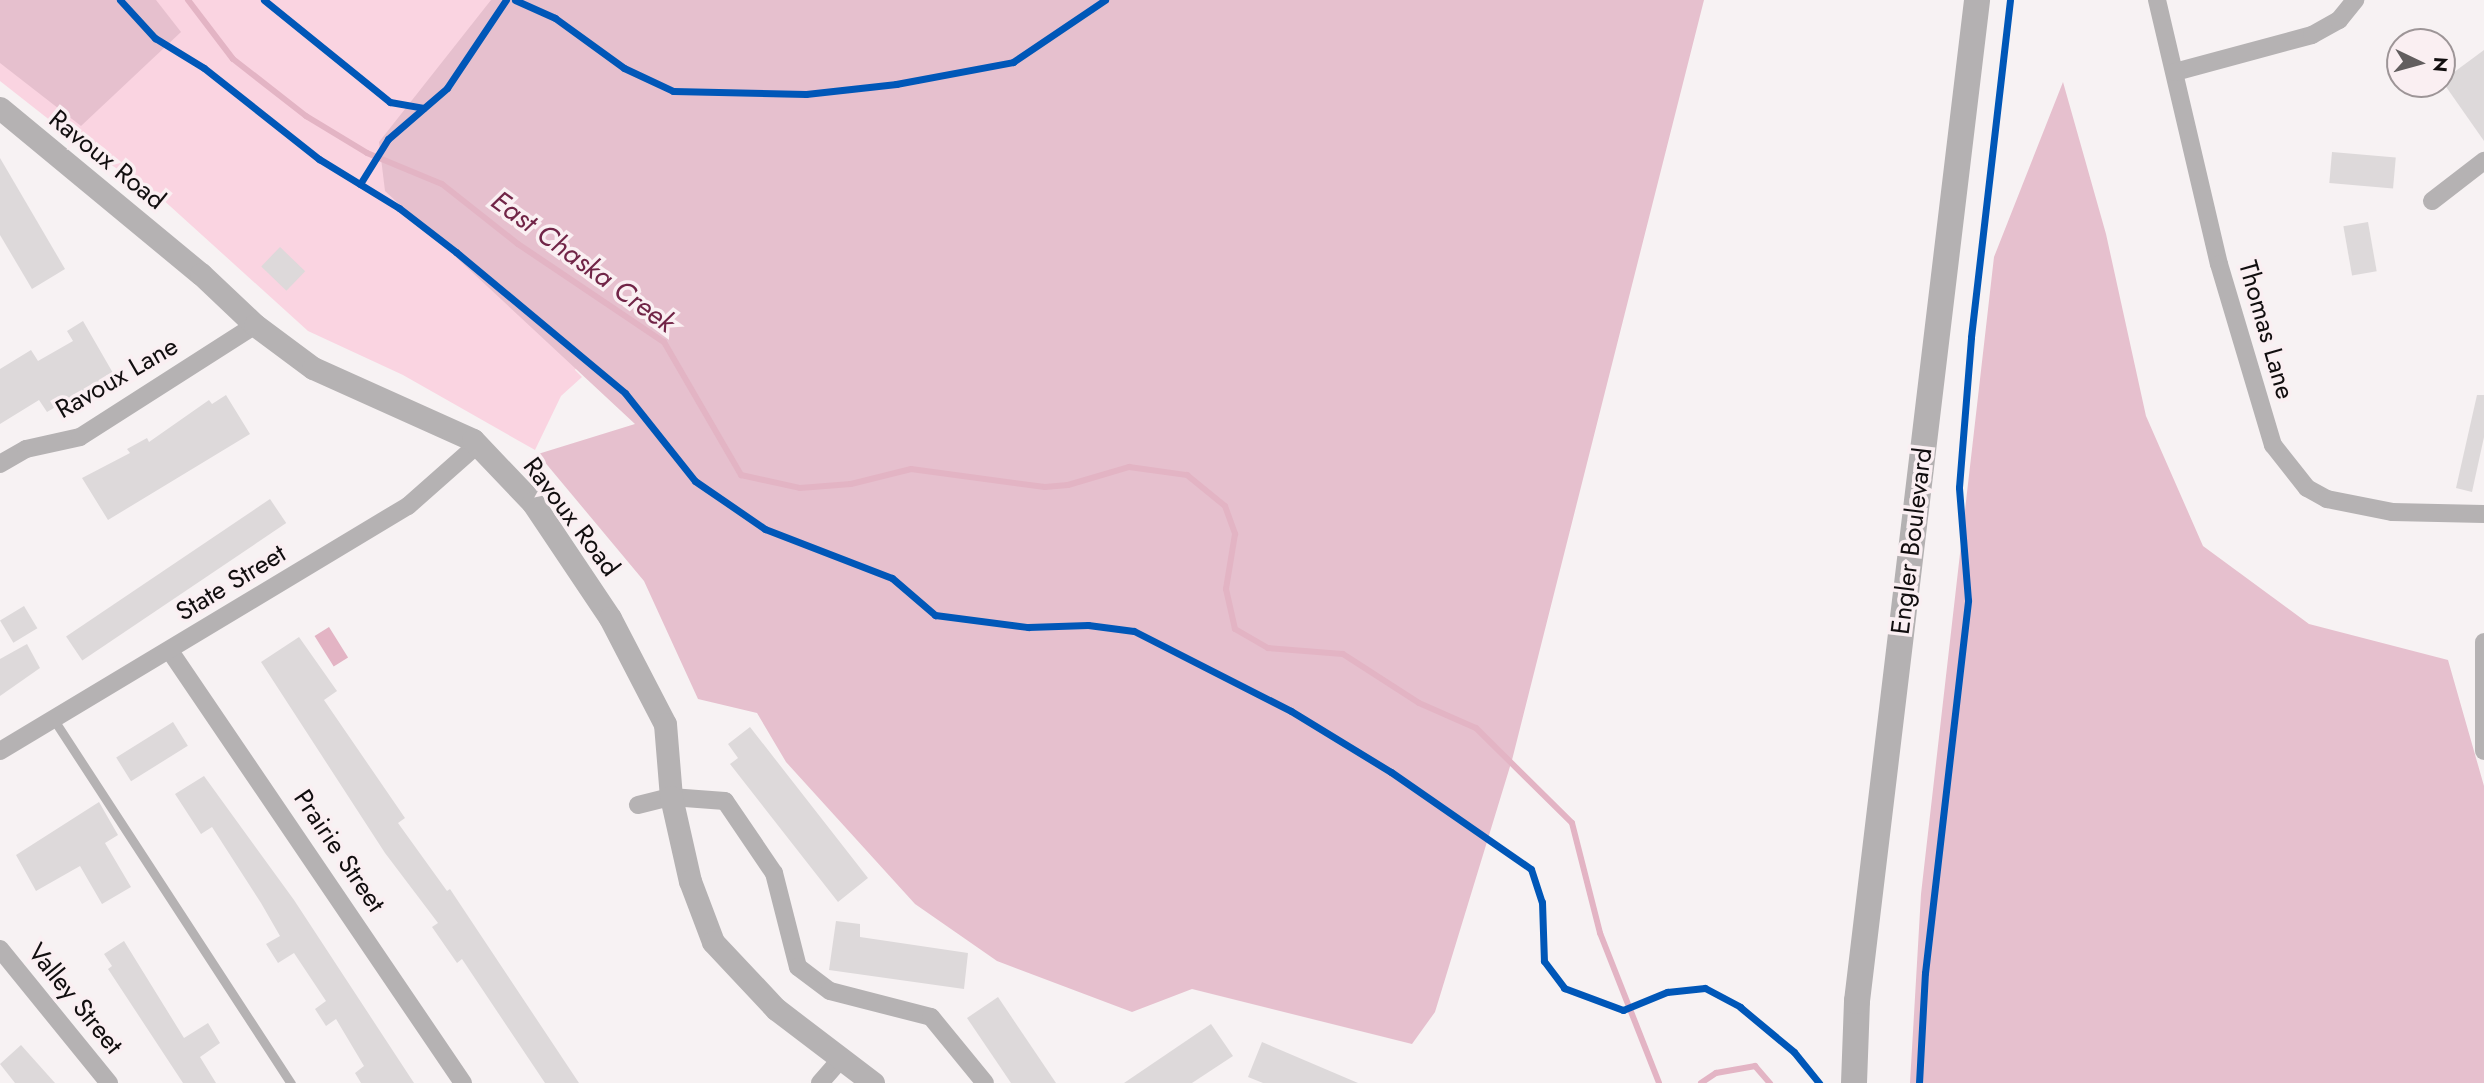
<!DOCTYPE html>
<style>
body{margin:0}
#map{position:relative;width:2484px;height:1083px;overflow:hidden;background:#f7f2f3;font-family:Jost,sans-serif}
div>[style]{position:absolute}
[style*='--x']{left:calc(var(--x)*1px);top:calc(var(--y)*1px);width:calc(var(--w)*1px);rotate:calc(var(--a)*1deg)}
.green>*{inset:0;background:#fad4e1}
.forest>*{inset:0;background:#e6c0ce}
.water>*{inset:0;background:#e3b4c4;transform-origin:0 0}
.stream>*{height:6px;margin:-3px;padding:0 3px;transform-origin:3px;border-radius:3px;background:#e3b4c4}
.building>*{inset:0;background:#ddd9da;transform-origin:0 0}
.service>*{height:9px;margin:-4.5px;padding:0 4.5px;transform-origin:4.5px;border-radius:4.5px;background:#b5b2b3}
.minor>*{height:18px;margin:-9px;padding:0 9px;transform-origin:9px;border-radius:9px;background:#b5b2b3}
.tertiary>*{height:23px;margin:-11.5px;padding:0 11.5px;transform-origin:11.5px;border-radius:11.5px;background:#b5b2b3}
.secondary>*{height:26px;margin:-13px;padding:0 13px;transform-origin:13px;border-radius:13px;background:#b4b1b2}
.cycleway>*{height:7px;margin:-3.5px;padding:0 3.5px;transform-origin:3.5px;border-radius:3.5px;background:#0057b8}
span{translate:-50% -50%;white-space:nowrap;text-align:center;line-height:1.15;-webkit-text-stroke:7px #faeff2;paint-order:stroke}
.street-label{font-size:26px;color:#110e0f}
.water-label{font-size:28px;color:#712547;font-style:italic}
.north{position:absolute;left:2386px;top:28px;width:70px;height:70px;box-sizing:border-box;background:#faeff2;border:2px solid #9d9597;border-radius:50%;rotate:95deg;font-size:19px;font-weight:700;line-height:28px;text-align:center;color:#110e0f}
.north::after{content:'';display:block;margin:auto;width:24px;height:32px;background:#625e5f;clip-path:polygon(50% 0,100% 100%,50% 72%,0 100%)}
</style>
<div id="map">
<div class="green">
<div style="clip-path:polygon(0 0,759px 0,575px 370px,582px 377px,561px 396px,535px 450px,403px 375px,308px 331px,160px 197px,84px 147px,0 81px)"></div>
</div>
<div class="forest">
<div style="clip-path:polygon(0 0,156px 0,181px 32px,81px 126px,0 63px)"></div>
<div style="clip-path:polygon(491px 0,1704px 0,1512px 760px,1435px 1012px,1412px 1044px,1192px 989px,1132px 1012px,997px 961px,915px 904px,786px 762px,757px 713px,698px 699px,644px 581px,538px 454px,635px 424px,385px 191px,379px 142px)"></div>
<div style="clip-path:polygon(2063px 82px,2106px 234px,2146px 416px,2203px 546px,2309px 624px,2448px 660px,2484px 786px,2484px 1083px,1910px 1083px,1921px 894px,1994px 257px)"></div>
</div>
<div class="water">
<div style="left:329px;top:627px;width:36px;height:17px;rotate:58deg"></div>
</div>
<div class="stream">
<div style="--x:188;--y:0;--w:74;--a:52.7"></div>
<div style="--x:233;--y:59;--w:93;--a:38"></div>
<div style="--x:306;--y:116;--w:71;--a:31.2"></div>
<div style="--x:367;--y:153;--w:81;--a:22.5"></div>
<div style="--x:442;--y:184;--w:97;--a:38.3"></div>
<div style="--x:518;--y:244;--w:176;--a:33.9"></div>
<div style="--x:664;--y:342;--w:154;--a:59.9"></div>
<div style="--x:741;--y:475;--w:60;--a:12.4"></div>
<div style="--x:800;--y:488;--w:51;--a:-4.5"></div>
<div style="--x:851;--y:484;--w:62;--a:-14"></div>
<div style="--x:911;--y:469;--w:135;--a:7.7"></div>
<div style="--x:1045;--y:487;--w:23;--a:-5"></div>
<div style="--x:1068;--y:485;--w:64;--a:-16.4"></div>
<div style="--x:1129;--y:467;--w:59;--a:7.9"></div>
<div style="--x:1187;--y:475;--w:49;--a:39.2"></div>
<div style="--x:1225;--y:506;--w:30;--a:70"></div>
<div style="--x:1235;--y:534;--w:56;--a:99.3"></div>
<div style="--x:1226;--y:589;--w:41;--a:77.3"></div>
<div style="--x:1235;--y:629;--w:38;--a:30"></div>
<div style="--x:1268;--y:648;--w:75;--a:4.6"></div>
<div style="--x:1343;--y:654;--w:90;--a:32.8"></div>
<div style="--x:1419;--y:703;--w:62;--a:23.7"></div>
<div style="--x:1476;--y:728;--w:135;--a:44.7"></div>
<div style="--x:1572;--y:823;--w:114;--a:75.7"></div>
<div style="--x:1600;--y:933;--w:161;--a:68.5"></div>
<div style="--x:1701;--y:1083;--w:18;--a:-34"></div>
<div style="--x:1716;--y:1073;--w:40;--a:-10"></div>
<div style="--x:1755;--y:1066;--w:23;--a:49"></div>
</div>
<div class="building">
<div style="clip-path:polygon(2484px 50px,2484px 141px,2442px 81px)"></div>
<div style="left:2332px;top:152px;width:64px;height:31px;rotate:5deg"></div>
<div style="clip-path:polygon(0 158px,65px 269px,32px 289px,0 235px)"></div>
<div style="left:2368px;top:222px;width:50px;height:25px;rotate:80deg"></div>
<div style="left:280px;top:247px;width:35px;height:27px;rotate:44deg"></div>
<div style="clip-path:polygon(83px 321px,113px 373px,47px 412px,39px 400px,0 424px,0 369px,31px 350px,38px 361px,73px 341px,67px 331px)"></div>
<div style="clip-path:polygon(226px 395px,250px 434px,108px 520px,82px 478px,130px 453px,127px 449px,147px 438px,149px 442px,209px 400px,212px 404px)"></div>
<div style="clip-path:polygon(2477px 395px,2484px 395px,2484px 437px,2472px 492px,2456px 488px)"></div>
<div style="left:270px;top:499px;width:29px;height:246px;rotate:56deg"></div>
<div style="left:24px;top:606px;width:26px;height:28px;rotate:59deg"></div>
<div style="clip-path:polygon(299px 637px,337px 691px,324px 700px,405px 818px,398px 823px,447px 891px,450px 889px,579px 1083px,545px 1083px,462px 959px,457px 963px,432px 927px,438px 923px,385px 853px,261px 662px)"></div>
<div style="clip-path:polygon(27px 644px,40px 668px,0 696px,0 659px)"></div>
<div style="left:173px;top:722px;width:28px;height:67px;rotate:58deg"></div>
<div style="clip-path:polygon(750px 727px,868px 878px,838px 902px,730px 764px,738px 758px,728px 744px)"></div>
<div style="clip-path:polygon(204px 776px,294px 900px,414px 1083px,361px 1083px,355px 1073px,364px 1066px,336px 1019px,326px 1026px,315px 1009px,326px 1001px,294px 953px,278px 963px,266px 944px,280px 936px,261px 903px,212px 827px,201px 834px,175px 794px)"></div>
<div style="clip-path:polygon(99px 802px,118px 835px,105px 843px,131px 887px,102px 904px,80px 866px,36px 891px,16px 855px)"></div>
<div style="clip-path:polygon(836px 921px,860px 924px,860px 937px,968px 953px,964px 989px,829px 970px)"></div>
<div style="clip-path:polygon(124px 941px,184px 1038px,208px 1023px,220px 1043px,200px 1057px,216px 1083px,183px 1083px,108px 969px,112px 966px,104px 954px)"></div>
<div style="clip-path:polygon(998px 997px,1056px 1083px,1011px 1083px,967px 1018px)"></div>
<div style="clip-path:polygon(1211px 1024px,1233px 1056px,1192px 1083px,1124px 1083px)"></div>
<div style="clip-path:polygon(1262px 1042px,1358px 1083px,1263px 1083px,1248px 1077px)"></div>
<div style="clip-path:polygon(21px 1045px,55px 1083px,15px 1083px,0 1064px)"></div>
</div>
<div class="service">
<div style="--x:54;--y:720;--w:434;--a:56.9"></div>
</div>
<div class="minor">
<div style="--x:2157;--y:0;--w:271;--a:76.8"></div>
<div style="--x:2219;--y:264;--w:189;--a:73.4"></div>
<div style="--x:2273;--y:445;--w:55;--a:51.7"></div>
<div style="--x:2307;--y:488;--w:23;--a:29"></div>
<div style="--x:2327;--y:499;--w:66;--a:11.3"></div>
<div style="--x:2392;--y:512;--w:92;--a:1.2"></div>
<div style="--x:2175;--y:72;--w:142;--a:-15.1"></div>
<div style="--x:2312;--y:35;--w:31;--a:-29"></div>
<div style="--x:2339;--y:20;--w:26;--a:-51"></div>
<div style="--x:2432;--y:201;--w:66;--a:-37.6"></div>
<div style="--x:0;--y:464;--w:30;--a:-30"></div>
<div style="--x:26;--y:449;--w:55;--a:-12.5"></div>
<div style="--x:80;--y:437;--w:208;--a:-32.6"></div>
<div style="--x:2484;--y:642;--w:109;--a:90"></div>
<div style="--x:170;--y:651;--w:522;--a:55.85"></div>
<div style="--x:0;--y:751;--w:476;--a:-31"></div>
<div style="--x:408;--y:506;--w:94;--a:-41.5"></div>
<div style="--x:638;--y:805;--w:34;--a:-14"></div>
<div style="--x:671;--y:797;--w:54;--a:4.2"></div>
<div style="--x:725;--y:801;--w:87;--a:55.8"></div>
<div style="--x:774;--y:873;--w:97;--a:75.7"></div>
<div style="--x:798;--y:967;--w:40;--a:37"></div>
<div style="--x:830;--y:991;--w:104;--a:14.4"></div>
<div style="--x:931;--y:1017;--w:85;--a:50.7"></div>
<div style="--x:0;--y:949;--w:173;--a:50.9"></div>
<div style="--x:820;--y:1083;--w:32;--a:-49"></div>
</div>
<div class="tertiary">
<div style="--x:0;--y:108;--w:261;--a:39.6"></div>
<div style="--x:201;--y:274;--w:74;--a:43.4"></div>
<div style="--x:255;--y:325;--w:72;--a:36.6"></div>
<div style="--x:313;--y:368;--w:175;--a:24.2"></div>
<div style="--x:473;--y:440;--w:87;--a:46.4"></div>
<div style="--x:533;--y:503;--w:138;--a:56.2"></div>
<div style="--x:610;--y:618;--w:119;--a:62.6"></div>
<div style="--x:665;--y:724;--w:73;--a:85.3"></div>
<div style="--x:671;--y:797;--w:86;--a:77.3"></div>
<div style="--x:690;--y:881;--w:65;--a:69.3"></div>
<div style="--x:713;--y:942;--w:92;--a:46.8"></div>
<div style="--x:776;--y:1009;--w:122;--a:37.3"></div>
</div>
<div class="secondary">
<div style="--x:1854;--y:1083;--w:82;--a:-87.9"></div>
<div style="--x:1857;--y:1001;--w:1008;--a:-83.16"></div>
</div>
<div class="cycleway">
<div style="--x:120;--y:0;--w:52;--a:47.4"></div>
<div style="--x:155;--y:38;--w:57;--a:31.5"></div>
<div style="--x:204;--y:68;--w:147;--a:38.4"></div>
<div style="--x:319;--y:159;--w:94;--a:31.5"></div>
<div style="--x:399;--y:208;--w:72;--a:37.7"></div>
<div style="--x:456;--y:252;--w:220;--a:39.8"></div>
<div style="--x:625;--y:393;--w:112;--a:51.5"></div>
<div style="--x:695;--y:481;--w:85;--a:34.4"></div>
<div style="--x:765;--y:529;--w:136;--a:21.1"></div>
<div style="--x:892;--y:578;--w:57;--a:40.7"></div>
<div style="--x:935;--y:615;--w:94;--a:7.4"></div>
<div style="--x:1028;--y:627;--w:60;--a:-1.9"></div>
<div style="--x:1088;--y:625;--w:46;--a:7.4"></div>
<div style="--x:1134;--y:631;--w:176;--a:27"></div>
<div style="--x:1291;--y:711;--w:117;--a:31.4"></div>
<div style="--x:1391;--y:772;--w:170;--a:34.7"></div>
<div style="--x:1531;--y:869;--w:35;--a:72"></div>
<div style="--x:1542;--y:902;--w:59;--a:88.1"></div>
<div style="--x:1544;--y:961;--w:34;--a:53"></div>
<div style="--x:1564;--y:988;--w:63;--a:20.4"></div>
<div style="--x:1623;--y:1010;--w:48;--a:-22.2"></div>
<div style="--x:1667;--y:992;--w:38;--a:-6"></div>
<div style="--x:1705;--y:988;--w:40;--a:28"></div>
<div style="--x:1740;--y:1007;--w:70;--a:39.8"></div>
<div style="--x:1794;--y:1052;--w:40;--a:51"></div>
<div style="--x:264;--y:0;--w:162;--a:39"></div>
<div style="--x:390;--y:102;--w:34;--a:10"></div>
<div style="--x:515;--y:0;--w:44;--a:24.2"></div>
<div style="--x:555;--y:18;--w:85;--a:35.9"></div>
<div style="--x:624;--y:68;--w:54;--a:25.1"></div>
<div style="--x:673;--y:91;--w:133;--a:1.3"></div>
<div style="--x:806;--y:94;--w:91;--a:-6.3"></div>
<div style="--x:896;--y:84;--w:119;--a:-10.6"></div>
<div style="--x:1013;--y:62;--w:111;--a:-34"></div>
<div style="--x:360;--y:184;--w:53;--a:-58.1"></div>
<div style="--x:388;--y:139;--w:78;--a:-40.8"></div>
<div style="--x:447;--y:88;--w:106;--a:-56.2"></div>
<div style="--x:1919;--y:1083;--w:110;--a:-86.9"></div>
<div style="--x:1925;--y:973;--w:375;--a:-83.4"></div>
<div style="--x:1968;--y:600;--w:113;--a:-94.6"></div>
<div style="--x:1959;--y:487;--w:150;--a:-85.4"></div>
<div style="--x:1971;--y:337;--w:339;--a:-83.4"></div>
</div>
<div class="street-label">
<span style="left:107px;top:160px;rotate:39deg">Ravoux Road</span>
<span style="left:2266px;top:330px;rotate:74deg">Thomas Lane</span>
<span style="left:117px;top:378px;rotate:-30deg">Ravoux Lane</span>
<span style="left:571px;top:517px;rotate:53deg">Ravoux Road</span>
<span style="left:1912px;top:541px;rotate:-83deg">Engler Boulevard</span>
<span style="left:231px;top:583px;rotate:-31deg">State Street</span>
<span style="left:339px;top:851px;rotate:56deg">Prairie Street</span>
<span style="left:75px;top:999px;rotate:51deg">Valley Street</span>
</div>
<div class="water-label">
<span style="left:583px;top:262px;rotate:36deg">East Chaska Creek</span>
</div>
<div class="north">N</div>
</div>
